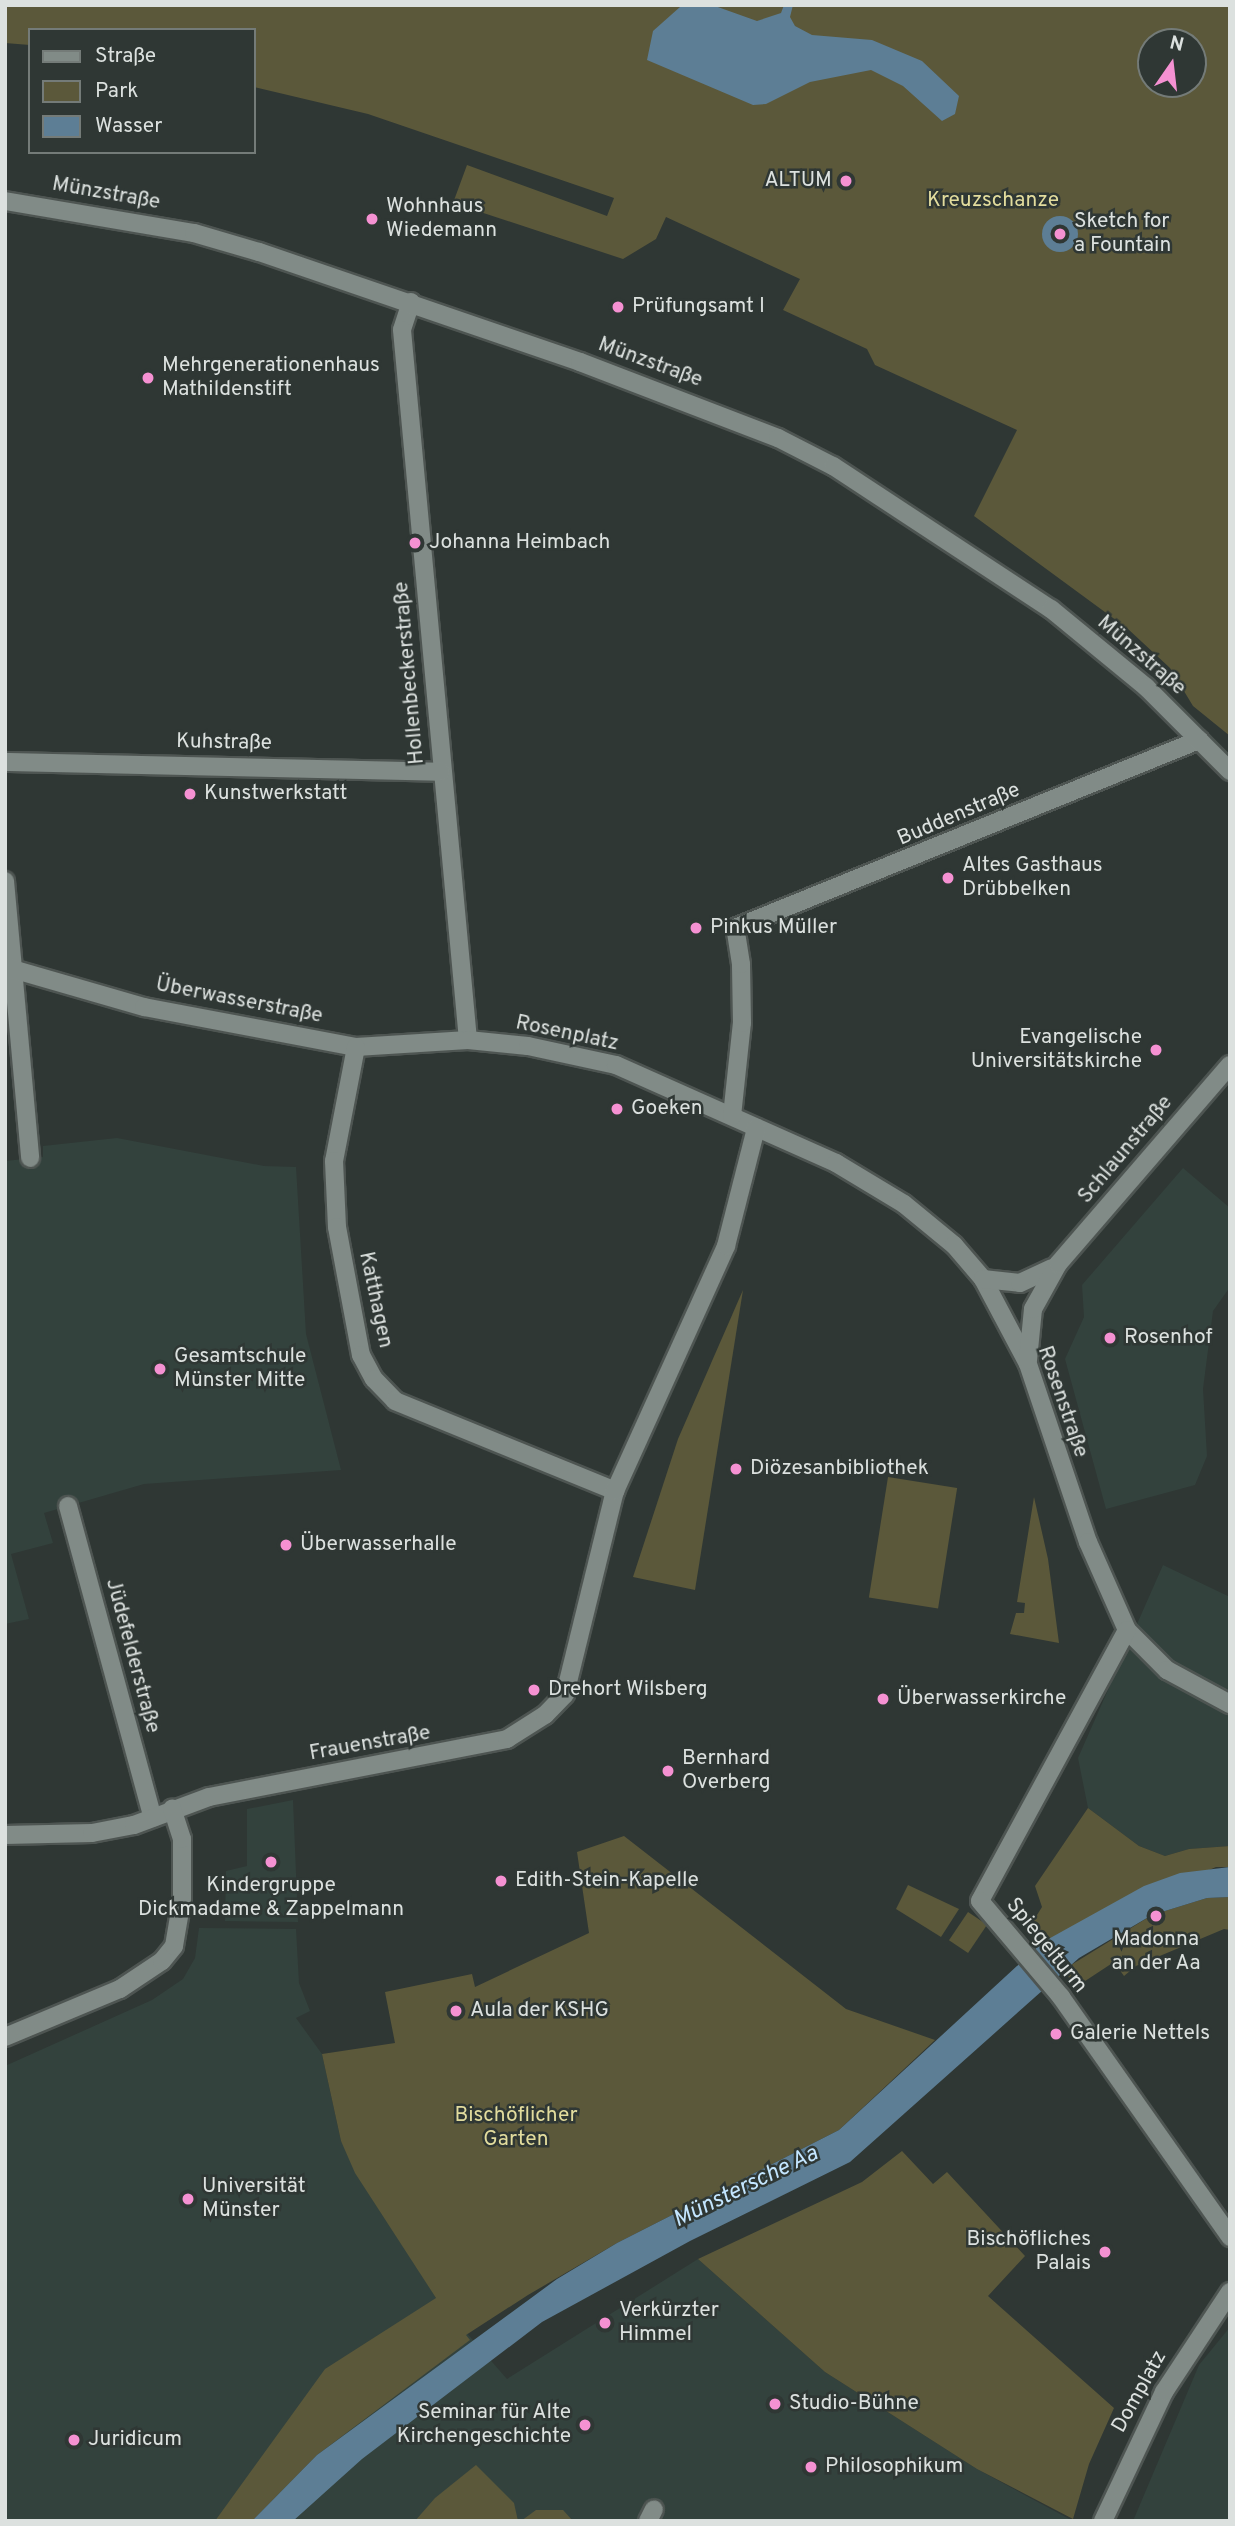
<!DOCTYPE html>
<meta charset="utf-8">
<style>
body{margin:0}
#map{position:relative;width:1235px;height:2526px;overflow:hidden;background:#2f3734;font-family:Overpass,sans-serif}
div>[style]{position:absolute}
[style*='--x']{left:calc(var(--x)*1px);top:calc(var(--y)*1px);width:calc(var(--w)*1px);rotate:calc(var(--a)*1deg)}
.built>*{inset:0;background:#33423d}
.green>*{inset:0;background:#5b583a;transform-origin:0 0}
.water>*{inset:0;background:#5d7e95}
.round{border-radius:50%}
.roads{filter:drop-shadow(2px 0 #4e5552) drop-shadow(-2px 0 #4e5552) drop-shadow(0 2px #4e5552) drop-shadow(0 -2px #4e5552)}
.street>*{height:18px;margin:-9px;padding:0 9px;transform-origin:9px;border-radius:9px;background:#818b87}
.secondary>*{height:18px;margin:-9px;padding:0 9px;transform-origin:9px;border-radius:9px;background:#818b87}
.dots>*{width:19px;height:19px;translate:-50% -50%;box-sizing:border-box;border:4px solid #2f3734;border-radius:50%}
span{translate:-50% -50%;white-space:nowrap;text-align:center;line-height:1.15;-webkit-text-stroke:5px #2f3734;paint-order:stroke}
.poi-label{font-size:21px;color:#dce1df}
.right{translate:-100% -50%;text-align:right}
.left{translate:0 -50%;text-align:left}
.street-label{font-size:21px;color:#dce1df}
.park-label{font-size:21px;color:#e2dc9d}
.water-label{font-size:23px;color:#c4e6ff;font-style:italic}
.frame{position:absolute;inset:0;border:7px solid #dce1df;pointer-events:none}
.legend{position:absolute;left:28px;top:28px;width:228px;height:126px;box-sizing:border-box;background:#2f3734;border:2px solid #747b78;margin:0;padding:9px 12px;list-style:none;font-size:21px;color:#dce1df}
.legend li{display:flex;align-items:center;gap:14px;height:35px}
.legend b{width:35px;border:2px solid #747b78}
.north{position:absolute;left:1137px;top:28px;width:70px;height:70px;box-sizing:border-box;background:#2f3734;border:2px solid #747b78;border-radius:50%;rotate:14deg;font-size:19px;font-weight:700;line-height:28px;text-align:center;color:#dce1df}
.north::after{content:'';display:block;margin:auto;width:24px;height:32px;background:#f591d2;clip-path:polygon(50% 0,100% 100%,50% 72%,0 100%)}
</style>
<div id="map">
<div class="built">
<div style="clip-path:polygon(117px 1138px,264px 1166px,296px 1167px,306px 1334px,341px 1470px,144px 1484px,44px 1513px,53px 1543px,11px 1554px,29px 1619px,5px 1624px,5px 1161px,43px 1157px,43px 1146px)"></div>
<div style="clip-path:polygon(1183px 1168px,1230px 1208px,1230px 1287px,1213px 1311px,1203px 1389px,1207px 1456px,1195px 1485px,1106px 1509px,1065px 1359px,1084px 1317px,1082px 1285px)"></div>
<div style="clip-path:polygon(1163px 1565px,1230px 1597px,1230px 1846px,1189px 1849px,1165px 1856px,1139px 1846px,1088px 1808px,1078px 1758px)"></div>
<div style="clip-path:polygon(293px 1800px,298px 1922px,225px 1921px,226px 1871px,247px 1866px,247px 1809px)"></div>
<div style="clip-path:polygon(199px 1928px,296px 1929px,299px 1983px,310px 2011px,296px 2018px,322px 2054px,341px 2141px,436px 2298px,507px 2379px,698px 2259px,825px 2372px,977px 2469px,1073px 2521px,5px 2521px,5px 2066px,152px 2000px,183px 1979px,195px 1958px)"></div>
<div style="clip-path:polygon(1230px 2327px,1230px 2521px,1133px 2521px,1199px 2365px)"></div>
</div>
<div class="green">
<div style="clip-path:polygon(evenodd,5px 5px,1230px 5px,1230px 736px,1193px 706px,1170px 668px,1128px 629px,974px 516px,1017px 430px,875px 365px,867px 349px,783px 310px,800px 279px,666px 217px,656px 239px,623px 259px,453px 203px,467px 165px,607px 216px,614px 198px,368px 114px,254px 87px,254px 30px,30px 30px,30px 45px,5px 43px,5px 5px,1151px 42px,1193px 42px,1193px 84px,1151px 84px,1151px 42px)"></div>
<div style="clip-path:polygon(743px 1290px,695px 1590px,633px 1577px,678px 1439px)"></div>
<div style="left:888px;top:1477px;width:70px;height:122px;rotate:9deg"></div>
<div style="clip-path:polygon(1034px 1497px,1048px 1559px,1059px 1643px,1010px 1634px,1016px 1613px,1024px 1613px,1025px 1603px,1017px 1602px)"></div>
<div style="clip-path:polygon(1088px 1808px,1139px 1846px,1165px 1856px,1189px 1849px,1230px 1846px,1230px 1867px,1216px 1867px,1043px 1942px,1032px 1923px,1042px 1907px,1035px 1886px)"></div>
<div style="clip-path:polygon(624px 1836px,846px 2009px,935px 2040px,839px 2130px,617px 2243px,528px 2295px,466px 2335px,470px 2340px,317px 2455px,252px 2521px,215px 2521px,325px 2369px,436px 2298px,355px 2173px,341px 2141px,322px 2054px,395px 2043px,385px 1992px,472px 1974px,475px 1987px,589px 1933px,577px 1852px)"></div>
<div style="clip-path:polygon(908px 1885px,959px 1909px,941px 1937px,896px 1909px)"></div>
<div style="clip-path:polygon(1230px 1897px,1230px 1930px,1224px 1929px,1136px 1966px,1124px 1976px,1114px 1962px,1076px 1987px,1063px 1970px,1152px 1915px,1207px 1898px)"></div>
<div style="left:968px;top:1912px;width:23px;height:34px;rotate:34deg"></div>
<div style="clip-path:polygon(902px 2151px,933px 2184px,947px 2172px,1025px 2256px,988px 2296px,1114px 2408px,1089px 2464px,1073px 2519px,977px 2469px,825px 2372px,698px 2259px,862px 2182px)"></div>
<div style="clip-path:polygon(476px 2465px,514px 2503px,518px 2521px,415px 2521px,435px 2498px)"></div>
<div style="clip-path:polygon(536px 2510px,563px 2510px,573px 2521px,521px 2521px)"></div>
</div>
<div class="water">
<div style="clip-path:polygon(784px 5px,793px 5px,790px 17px,795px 26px,812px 35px,872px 40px,922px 61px,959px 96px,955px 114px,942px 121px,903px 86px,871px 70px,810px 82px,766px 104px,753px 105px,647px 60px,653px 31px,680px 7px,715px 6px,757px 21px,781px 13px)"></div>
<div class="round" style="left:1042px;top:216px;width:36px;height:36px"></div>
<div style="clip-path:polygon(1230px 1867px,1230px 1897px,1207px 1898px,1152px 1915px,1079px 1958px,850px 2162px,690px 2241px,542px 2322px,362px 2459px,293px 2521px,252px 2521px,317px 2455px,557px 2279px,617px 2243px,839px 2130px,1043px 1942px,1144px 1886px,1180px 1873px)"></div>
</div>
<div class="roads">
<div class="street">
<div style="--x:411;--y:302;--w:29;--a:108"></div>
<div style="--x:402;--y:330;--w:713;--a:84.69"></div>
<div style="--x:5;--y:762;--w:436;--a:1.3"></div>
<div style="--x:5;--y:881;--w:278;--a:84.8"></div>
<div style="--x:5;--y:967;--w:145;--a:16.1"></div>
<div style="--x:144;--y:1007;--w:216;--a:10.7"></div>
<div style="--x:356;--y:1047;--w:112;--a:-3.6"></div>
<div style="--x:468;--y:1040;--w:60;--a:5.7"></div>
<div style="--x:528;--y:1046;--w:90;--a:12.2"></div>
<div style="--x:616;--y:1065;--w:241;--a:24"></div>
<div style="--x:836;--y:1163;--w:79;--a:31.1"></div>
<div style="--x:904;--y:1204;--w:65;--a:39.4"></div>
<div style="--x:954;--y:1245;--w:45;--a:49.5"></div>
<div style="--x:983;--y:1279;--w:96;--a:62.1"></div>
<div style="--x:1028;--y:1364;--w:188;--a:71.4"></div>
<div style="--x:1088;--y:1542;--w:96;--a:66.1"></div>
<div style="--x:1127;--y:1630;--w:57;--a:45"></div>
<div style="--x:1167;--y:1670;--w:72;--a:28.4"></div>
<div style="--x:356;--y:1047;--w:116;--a:100.9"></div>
<div style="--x:334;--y:1161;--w:66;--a:87.4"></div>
<div style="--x:337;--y:1227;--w:130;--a:79.4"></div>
<div style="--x:361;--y:1355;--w:27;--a:62"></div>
<div style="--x:374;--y:1379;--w:30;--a:46"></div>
<div style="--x:395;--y:1401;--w:238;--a:22.2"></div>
<div style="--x:732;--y:1116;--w:94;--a:-83.9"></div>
<div style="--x:742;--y:1023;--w:59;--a:-91"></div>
<div style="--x:741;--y:964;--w:36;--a:-99"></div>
<div style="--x:735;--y:928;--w:501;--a:-22.06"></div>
<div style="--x:983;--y:1279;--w:37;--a:6"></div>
<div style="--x:1020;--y:1283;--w:35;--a:-25"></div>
<div style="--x:1028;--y:1360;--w:51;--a:-84.4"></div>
<div style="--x:1033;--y:1309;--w:51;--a:-60.9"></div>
<div style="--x:1058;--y:1264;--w:263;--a:-49.2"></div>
<div style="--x:68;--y:1506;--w:323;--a:74.8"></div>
<div style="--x:1127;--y:1630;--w:308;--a:118.5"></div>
<div style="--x:980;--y:1901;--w:126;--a:49.8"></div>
<div style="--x:1061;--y:1997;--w:294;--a:54.8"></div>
<div style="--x:5;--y:1835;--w:87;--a:-1.3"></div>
<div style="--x:92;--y:1833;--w:43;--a:-10.8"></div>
<div style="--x:134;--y:1825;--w:80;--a:-20.5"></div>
<div style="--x:209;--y:1797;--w:304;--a:-11"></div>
<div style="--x:507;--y:1739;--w:45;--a:-32.3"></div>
<div style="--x:545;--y:1715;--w:29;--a:-46"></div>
<div style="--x:565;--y:1694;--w:209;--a:-76.2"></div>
<div style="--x:615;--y:1491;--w:269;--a:-65.6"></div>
<div style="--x:726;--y:1246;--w:122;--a:-75.7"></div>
<div style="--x:5;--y:2037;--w:125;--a:-22.7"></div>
<div style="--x:120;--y:1989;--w:50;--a:-33.7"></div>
<div style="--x:162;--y:1961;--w:19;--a:-51"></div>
<div style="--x:174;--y:1946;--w:48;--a:-80.3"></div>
<div style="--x:182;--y:1899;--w:60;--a:-90"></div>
<div style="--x:182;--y:1839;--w:32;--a:-108"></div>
<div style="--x:648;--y:2521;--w:13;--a:-63"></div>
<div style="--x:1103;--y:2521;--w:143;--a:-64.7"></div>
<div style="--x:1164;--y:2392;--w:120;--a:-56.6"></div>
</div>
<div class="secondary">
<div style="--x:5;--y:201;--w:192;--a:9.6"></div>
<div style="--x:194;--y:233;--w:68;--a:16.3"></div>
<div style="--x:259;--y:252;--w:339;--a:18.9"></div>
<div style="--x:580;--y:362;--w:212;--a:21"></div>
<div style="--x:778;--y:438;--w:62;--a:27"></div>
<div style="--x:833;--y:466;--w:261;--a:33.3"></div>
<div style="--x:1051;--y:609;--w:123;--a:39.4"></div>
<div style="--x:1146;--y:687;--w:119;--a:45"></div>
</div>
</div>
<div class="dots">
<div style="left:846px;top:181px;background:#f591d2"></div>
<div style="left:372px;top:219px;background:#f591d2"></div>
<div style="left:1060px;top:234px;background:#f591d2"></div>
<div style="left:618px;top:307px;background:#f591d2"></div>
<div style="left:148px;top:378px;background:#f591d2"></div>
<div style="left:415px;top:543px;background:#f591d2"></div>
<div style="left:190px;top:794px;background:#f591d2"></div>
<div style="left:948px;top:878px;background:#f591d2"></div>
<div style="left:696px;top:928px;background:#f591d2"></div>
<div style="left:1156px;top:1050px;background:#f591d2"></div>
<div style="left:617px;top:1109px;background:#f591d2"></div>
<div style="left:1110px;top:1338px;background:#f591d2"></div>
<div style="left:160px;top:1369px;background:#f591d2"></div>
<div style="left:736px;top:1469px;background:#f591d2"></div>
<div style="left:286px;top:1545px;background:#f591d2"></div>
<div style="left:534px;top:1690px;background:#f591d2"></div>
<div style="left:883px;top:1699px;background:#f591d2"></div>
<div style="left:668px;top:1771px;background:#f591d2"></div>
<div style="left:271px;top:1862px;background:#f591d2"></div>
<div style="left:501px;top:1881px;background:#f591d2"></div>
<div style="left:1156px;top:1916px;background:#f591d2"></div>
<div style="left:456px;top:2011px;background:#f591d2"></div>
<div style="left:1056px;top:2034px;background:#f591d2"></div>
<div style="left:188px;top:2199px;background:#f591d2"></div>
<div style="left:1105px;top:2252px;background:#f591d2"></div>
<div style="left:605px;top:2323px;background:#f591d2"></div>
<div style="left:775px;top:2404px;background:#f591d2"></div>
<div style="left:585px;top:2425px;background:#f591d2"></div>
<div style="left:74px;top:2440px;background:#f591d2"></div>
<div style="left:811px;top:2467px;background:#f591d2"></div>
</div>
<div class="poi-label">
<span class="right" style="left:832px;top:181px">ALTUM</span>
<span class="left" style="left:386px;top:219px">Wohnhaus<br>Wiedemann</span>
<span class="left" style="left:1074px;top:234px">Sketch for<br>a Fountain</span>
<span class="left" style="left:632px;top:307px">Prüfungsamt I</span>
<span class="left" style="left:162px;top:378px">Mehrgenerationenhaus<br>Mathildenstift</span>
<span class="left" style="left:429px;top:543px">Johanna Heimbach</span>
<span class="left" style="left:204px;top:794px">Kunstwerkstatt</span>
<span class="left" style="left:962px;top:878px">Altes Gasthaus<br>Drübbelken</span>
<span class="left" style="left:710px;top:928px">Pinkus Müller</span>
<span class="right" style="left:1142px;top:1050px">Evangelische<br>Universitätskirche</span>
<span class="left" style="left:631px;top:1109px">Goeken</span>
<span class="left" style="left:1124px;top:1338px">Rosenhof</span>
<span class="left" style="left:174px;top:1369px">Gesamtschule<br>Münster Mitte</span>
<span class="left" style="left:750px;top:1469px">Diözesanbibliothek</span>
<span class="left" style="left:300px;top:1545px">Überwasserhalle</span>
<span class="left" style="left:548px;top:1690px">Drehort Wilsberg</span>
<span class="left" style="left:897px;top:1699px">Überwasserkirche</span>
<span class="left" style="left:682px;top:1771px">Bernhard<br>Overberg</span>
<span class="left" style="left:515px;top:1881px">Edith-Stein-Kapelle</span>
<span style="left:271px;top:1898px">Kindergruppe<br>Dickmadame &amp; Zappelmann</span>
<span style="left:1156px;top:1952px">Madonna<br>an der Aa</span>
<span class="left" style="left:470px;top:2011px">Aula der KSHG</span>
<span class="left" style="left:1070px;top:2034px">Galerie Nettels</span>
<span class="left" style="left:202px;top:2199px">Universität<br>Münster</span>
<span class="right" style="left:1091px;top:2252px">Bischöfliches<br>Palais</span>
<span class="left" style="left:619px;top:2323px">Verkürzter<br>Himmel</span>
<span class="left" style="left:789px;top:2404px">Studio-Bühne</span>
<span class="right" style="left:571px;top:2425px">Seminar für Alte<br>Kirchengeschichte</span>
<span class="left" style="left:88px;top:2440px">Juridicum</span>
<span class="left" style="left:825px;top:2467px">Philosophikum</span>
</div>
<div class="street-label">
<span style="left:106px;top:194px;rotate:10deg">Münzstraße</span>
<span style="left:650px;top:363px;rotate:20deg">Münzstraße</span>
<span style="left:1141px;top:656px;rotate:41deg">Münzstraße</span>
<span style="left:410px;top:673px;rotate:-95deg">Hollenbeckerstraße</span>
<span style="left:224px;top:743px;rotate:1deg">Kuhstraße</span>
<span style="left:959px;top:815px;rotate:-23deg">Buddenstraße</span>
<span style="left:239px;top:1001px;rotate:11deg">Überwasserstraße</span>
<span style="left:567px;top:1034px;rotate:12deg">Rosenplatz</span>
<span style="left:1126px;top:1150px;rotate:-50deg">Schlaunstraße</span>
<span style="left:375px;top:1300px;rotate:78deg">Katthagen</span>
<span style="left:1062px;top:1402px;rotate:71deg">Rosenstraße</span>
<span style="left:132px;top:1656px;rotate:75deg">Jüdefelderstraße</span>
<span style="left:370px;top:1744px;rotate:-10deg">Frauenstraße</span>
<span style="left:1046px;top:1946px;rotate:51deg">Spiegelturm</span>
<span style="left:1140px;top:2392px;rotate:-61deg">Domplatz</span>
</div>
<div class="park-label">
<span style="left:993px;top:201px">Kreuzschanze</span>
<span style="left:516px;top:2128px">Bischöflicher<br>Garten</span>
</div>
<div class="water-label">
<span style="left:746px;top:2188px;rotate:-26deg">Münstersche Aa</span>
</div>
<div class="frame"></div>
<ul class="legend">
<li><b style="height:9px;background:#818b87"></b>Straße</li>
<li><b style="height:19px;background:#5b583a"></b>Park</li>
<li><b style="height:19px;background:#5d7e95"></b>Wasser</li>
</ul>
<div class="north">N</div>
</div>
